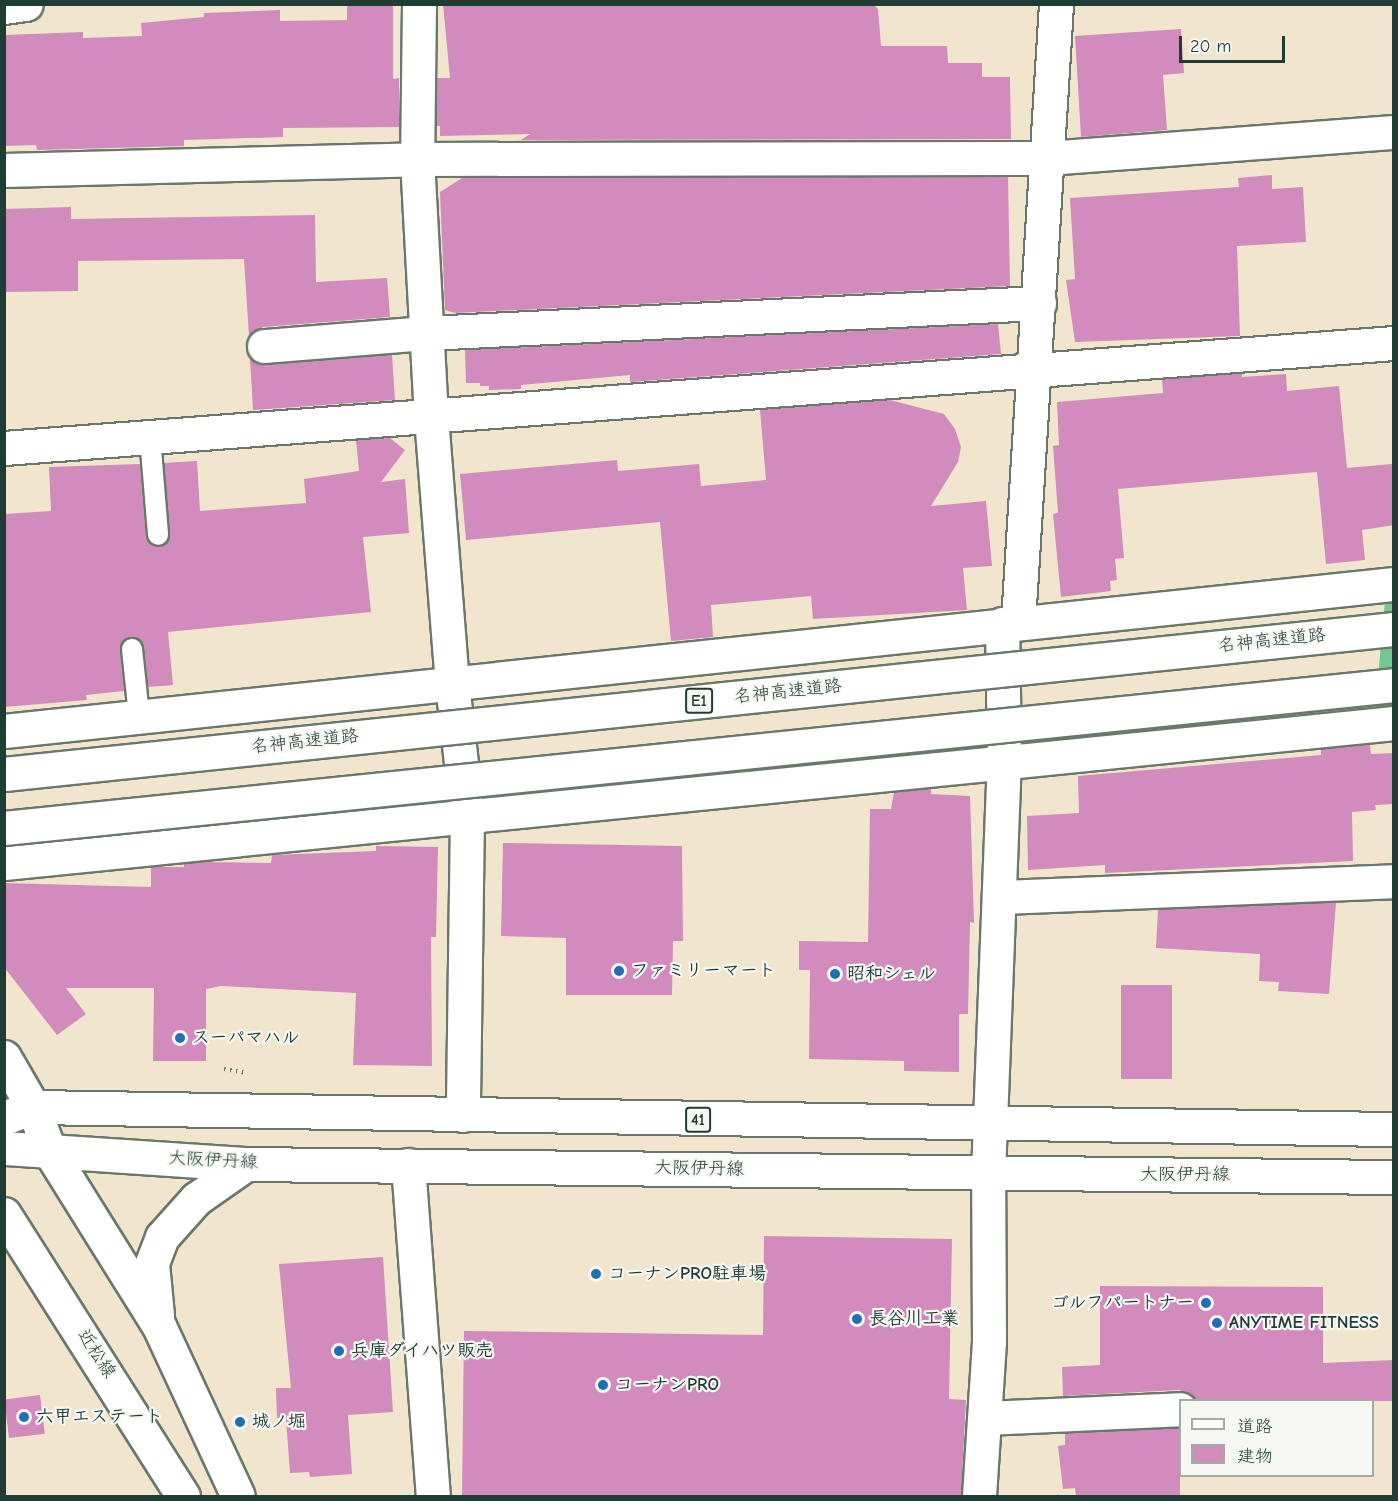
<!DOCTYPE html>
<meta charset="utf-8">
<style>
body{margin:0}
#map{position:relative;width:1398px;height:1501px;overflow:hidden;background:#f2e5ce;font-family:"Comic Neue","Klee One",sans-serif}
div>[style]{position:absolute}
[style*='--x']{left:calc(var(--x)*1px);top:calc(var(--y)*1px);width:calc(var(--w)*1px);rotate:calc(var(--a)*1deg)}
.green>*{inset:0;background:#70c990}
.building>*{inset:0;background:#d18bbc;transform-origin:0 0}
.path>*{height:4px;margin-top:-2px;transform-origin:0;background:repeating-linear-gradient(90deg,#69786a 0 1.5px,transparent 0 6px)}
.roads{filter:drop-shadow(2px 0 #69786a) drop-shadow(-2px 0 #69786a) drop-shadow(0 2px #69786a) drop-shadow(0 -2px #69786a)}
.lane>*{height:20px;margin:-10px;padding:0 10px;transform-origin:10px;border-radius:10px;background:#fff}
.street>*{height:33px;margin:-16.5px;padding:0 16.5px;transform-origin:16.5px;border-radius:16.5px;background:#fff}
.secondary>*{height:33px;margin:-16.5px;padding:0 16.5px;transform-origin:16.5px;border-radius:16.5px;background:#fff}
.primary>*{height:33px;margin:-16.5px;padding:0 16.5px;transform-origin:16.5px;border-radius:16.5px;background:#fff}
.bridges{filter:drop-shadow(2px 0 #69786a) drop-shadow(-2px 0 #69786a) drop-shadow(0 2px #69786a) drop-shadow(0 -2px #69786a)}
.highway-bridge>*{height:33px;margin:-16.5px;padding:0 16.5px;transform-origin:16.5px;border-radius:16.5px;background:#fff}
.dots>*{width:16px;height:16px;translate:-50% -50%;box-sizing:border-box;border:3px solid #f6f6f2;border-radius:50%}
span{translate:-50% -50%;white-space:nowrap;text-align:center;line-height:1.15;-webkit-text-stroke:4.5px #f6f6f2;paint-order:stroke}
.shield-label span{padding:2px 4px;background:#f6f6f2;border:2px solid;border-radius:4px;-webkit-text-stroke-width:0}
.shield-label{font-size:16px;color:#1f3d34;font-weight:700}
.street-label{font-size:18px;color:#1f3d34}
.poi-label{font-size:18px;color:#1f3d34;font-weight:700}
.left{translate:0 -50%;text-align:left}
.right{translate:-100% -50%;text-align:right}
.frame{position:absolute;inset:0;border:6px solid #1f3d34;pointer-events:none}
.legend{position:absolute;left:1179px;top:1399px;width:195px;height:78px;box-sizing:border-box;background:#f6f6f2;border:2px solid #a0aca6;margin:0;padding:8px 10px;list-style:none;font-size:18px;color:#1f3d34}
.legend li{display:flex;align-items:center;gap:12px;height:30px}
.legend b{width:30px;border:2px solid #a0aca6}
.scale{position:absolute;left:1179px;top:36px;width:106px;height:27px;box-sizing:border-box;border:3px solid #1f3d34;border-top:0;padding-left:8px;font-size:18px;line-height:21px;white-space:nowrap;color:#1f3d34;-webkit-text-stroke:4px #f6f6f2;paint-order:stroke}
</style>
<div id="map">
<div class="green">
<div style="clip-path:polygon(1393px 600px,1393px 708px,1375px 710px,1385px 601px)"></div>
</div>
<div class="building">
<div style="clip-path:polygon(347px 4px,393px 4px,393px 79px,399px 78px,399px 127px,283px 128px,283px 137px,184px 140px,184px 146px,37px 150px,36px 145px,4px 146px,4px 35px,83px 32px,83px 38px,142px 36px,141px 23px,204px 17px,204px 13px,280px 10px,280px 21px,347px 20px)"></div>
<div style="clip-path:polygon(443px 4px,873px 4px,878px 9px,881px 46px,947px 46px,948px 63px,982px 63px,982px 77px,1010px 77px,1011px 139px,521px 140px,530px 134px,440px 136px,440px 126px,436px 126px,437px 78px,450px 78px)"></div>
<div style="clip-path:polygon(1181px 29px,1184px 73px,1163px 75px,1167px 130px,1081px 137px,1075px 36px)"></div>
<div style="clip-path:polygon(1272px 175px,1272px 189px,1303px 187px,1306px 242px,1237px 246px,1240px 336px,1075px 342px,1066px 280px,1075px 279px,1070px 198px,1239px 187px,1238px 178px)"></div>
<div style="clip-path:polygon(1008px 177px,1010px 286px,455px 313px,445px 310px,440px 192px,462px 178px)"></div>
<div style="clip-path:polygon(71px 207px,71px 219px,315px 215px,316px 282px,387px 278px,390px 317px,263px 327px,249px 336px,244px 259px,78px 261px,78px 291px,4px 292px,4px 209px)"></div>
<div style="clip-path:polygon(998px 324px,1001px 354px,630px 382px,630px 375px,521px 385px,521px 389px,489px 390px,489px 386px,480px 386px,480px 383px,466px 383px,465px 350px)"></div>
<div style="clip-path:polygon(392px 355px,395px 400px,253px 410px,250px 358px,265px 365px)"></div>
<div style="clip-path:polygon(1242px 373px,1242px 377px,1286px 374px,1287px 391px,1339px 386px,1347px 468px,1392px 464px,1394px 525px,1362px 530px,1365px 560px,1326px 564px,1317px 472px,1118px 489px,1124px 558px,1115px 559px,1117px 580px,1110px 581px,1111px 591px,1061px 597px,1053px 514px,1058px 513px,1053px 446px,1059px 445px,1057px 402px,1163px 393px,1162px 379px)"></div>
<div style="clip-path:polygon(890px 400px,944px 414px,955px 429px,961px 447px,958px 462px,931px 506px,986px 501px,992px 566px,963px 568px,967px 610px,813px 619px,811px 596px,711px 605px,713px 637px,671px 641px,660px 522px,466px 540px,460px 474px,617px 460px,618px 471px,699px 464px,701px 486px,766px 480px,760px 410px)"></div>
<div style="clip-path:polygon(390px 438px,405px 450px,381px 482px,405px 479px,409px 533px,363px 537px,371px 612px,168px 632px,173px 685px,148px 687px,144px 647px,137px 638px,130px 637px,120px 650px,124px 691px,86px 695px,87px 700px,4px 707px,4px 514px,51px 511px,49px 467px,140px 464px,146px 537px,152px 546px,160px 547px,170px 535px,164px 463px,197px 461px,200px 511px,306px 503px,304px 479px,359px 471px,356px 440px)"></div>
<div style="clip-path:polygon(1370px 745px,1371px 754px,1394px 753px,1394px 804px,1375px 805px,1376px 810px,1352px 812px,1353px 861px,1105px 873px,1105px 865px,1028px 870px,1027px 816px,1079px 813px,1078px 776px,1321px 755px,1321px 749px)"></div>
<div style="clip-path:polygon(931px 789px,931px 794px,970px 796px,974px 923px,970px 922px,968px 1014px,959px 1014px,959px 1072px,904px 1071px,904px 1061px,809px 1059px,810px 970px,799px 970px,799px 941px,868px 942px,870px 809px,891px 809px,894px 792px)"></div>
<div style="clip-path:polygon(503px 843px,682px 846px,683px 941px,673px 941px,672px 995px,566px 995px,566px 938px,501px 936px)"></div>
<div style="clip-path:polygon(376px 846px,438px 847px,436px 937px,431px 937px,432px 1066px,353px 1065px,356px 993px,221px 986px,206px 989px,206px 1061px,153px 1061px,154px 988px,66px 988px,86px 1014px,57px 1035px,4px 967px,4px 883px,151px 887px,151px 867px,184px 867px,184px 864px,199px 862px,271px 863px,272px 855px,376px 851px)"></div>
<div style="clip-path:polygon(1336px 902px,1329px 994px,1278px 991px,1279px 982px,1259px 981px,1260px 954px,1156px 948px,1158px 909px)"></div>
<div style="left:1121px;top:985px;width:51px;height:94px"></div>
<div style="clip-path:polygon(764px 1236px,952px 1239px,949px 1399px,966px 1400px,961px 1497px,462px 1497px,464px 1331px,763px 1335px)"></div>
<div style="clip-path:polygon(383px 1257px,393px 1412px,348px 1415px,352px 1474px,310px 1477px,309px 1472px,290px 1473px,286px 1418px,277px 1418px,276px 1388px,291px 1388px,279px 1264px)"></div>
<div style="clip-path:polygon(1100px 1286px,1323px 1287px,1323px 1363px,1394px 1360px,1394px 1401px,1196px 1401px,1189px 1393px,1179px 1390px,1063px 1396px,1062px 1367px,1100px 1365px)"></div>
<div style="left:40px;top:1395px;width:39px;height:36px;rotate:83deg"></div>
<div style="clip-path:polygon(1180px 1428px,1180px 1497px,1076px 1497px,1075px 1488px,1063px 1489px,1058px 1446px,1065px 1445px,1065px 1433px)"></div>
</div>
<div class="path">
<div style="--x:224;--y:1069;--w:23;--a:10"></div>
</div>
<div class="roads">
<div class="lane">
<div style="--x:150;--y:437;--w:98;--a:85.3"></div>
<div style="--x:132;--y:649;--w:67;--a:84"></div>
</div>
<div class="street">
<div style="--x:419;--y:4;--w:155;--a:90.7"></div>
<div style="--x:417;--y:159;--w:258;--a:86.9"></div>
<div style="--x:431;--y:417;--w:268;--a:85.5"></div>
<div style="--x:452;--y:684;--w:133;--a:83.5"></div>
<div style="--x:467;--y:816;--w:299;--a:90.8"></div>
<div style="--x:4;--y:7;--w:22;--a:-8"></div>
<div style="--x:4;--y:170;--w:413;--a:-1.5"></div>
<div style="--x:417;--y:159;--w:630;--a:-0.09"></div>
<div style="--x:1047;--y:158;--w:348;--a:-4.3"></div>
<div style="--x:264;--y:346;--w:164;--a:-4.6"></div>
<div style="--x:427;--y:333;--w:613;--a:-2.81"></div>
<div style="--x:4;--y:448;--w:1394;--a:-4.32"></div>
<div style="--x:1018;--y:622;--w:619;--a:-86.48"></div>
<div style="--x:4;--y:731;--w:1398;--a:-6.04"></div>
<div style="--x:4;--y:863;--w:1397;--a:-5.75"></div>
<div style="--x:1000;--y:897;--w:394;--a:-2.3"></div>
<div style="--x:408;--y:1165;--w:332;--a:85.7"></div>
<div style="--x:985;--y:1418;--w:195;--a:-2.6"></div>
<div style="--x:979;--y:1496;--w:156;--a:-86.3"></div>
<div style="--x:989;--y:1340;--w:166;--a:-90.3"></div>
<div style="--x:988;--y:1174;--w:413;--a:-87.8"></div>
<div style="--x:1004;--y:761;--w:137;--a:-90.8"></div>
</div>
<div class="secondary">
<div style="--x:33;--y:1107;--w:46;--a:69.6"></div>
<div style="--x:49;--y:1150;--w:208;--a:58"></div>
<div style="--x:159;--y:1326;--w:187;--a:65.1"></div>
<div style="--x:4;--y:1214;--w:334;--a:57.6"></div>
<div style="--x:157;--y:1315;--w:52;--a:-95.5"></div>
<div style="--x:152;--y:1263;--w:28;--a:-69"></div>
<div style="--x:162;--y:1237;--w:51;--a:-48.2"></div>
<div style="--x:196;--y:1199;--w:61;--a:-35"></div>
</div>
<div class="primary">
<div style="--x:4;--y:1057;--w:58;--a:59.9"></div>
<div style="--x:4;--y:1118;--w:31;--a:-21"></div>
<div style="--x:33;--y:1107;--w:1361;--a:0.93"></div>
<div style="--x:4;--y:1148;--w:243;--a:3.8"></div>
<div style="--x:246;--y:1164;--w:1148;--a:0.65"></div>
</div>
</div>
<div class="bridges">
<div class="highway-bridge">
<div style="--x:4;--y:774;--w:1398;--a:-5.96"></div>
<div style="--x:4;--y:828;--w:1397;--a:-5.87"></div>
</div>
</div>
<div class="dots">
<div style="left:619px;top:971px;background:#1f6fb2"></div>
<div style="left:835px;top:974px;background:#1f6fb2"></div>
<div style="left:180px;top:1038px;background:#1f6fb2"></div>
<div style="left:596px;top:1274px;background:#1f6fb2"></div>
<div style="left:1206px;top:1303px;background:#1f6fb2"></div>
<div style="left:857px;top:1319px;background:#1f6fb2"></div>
<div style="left:1217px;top:1323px;background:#1f6fb2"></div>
<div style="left:339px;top:1351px;background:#1f6fb2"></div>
<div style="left:603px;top:1385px;background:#1f6fb2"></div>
<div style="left:24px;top:1417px;background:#1f6fb2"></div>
<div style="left:240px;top:1422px;background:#1f6fb2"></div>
</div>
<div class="shield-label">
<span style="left:699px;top:701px">E1</span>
<span style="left:698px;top:1120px">41</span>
</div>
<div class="street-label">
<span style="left:1272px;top:641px;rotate:-6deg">名神高速道路</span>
<span style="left:788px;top:692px;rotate:-6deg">名神高速道路</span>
<span style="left:305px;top:742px;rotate:-6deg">名神高速道路</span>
<span style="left:213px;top:1161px;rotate:3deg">大阪伊丹線</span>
<span style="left:699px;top:1169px;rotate:1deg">大阪伊丹線</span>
<span style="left:1185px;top:1175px">大阪伊丹線</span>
<span style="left:96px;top:1354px;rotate:57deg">近松線</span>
</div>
<div class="poi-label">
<span class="left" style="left:631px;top:971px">ファミリーマート</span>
<span class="left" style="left:847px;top:974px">昭和シェル</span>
<span class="left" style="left:192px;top:1038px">スーパマハル</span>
<span class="left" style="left:608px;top:1274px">コーナンPRO駐車場</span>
<span class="right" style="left:1194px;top:1303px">ゴルフパートナー</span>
<span class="left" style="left:869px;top:1319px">長谷川工業</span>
<span class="left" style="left:1229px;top:1323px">ANYTIME FITNESS</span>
<span class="left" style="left:351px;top:1351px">兵庫ダイハツ販売</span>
<span class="left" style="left:615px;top:1385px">コーナンPRO</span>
<span class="left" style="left:36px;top:1417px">六甲エステート</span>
<span class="left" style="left:252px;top:1422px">城ノ堀</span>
</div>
<div class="frame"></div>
<ul class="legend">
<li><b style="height:8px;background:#fff"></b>道路</li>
<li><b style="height:16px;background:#d18bbc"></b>建物</li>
</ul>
<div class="scale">20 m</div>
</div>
